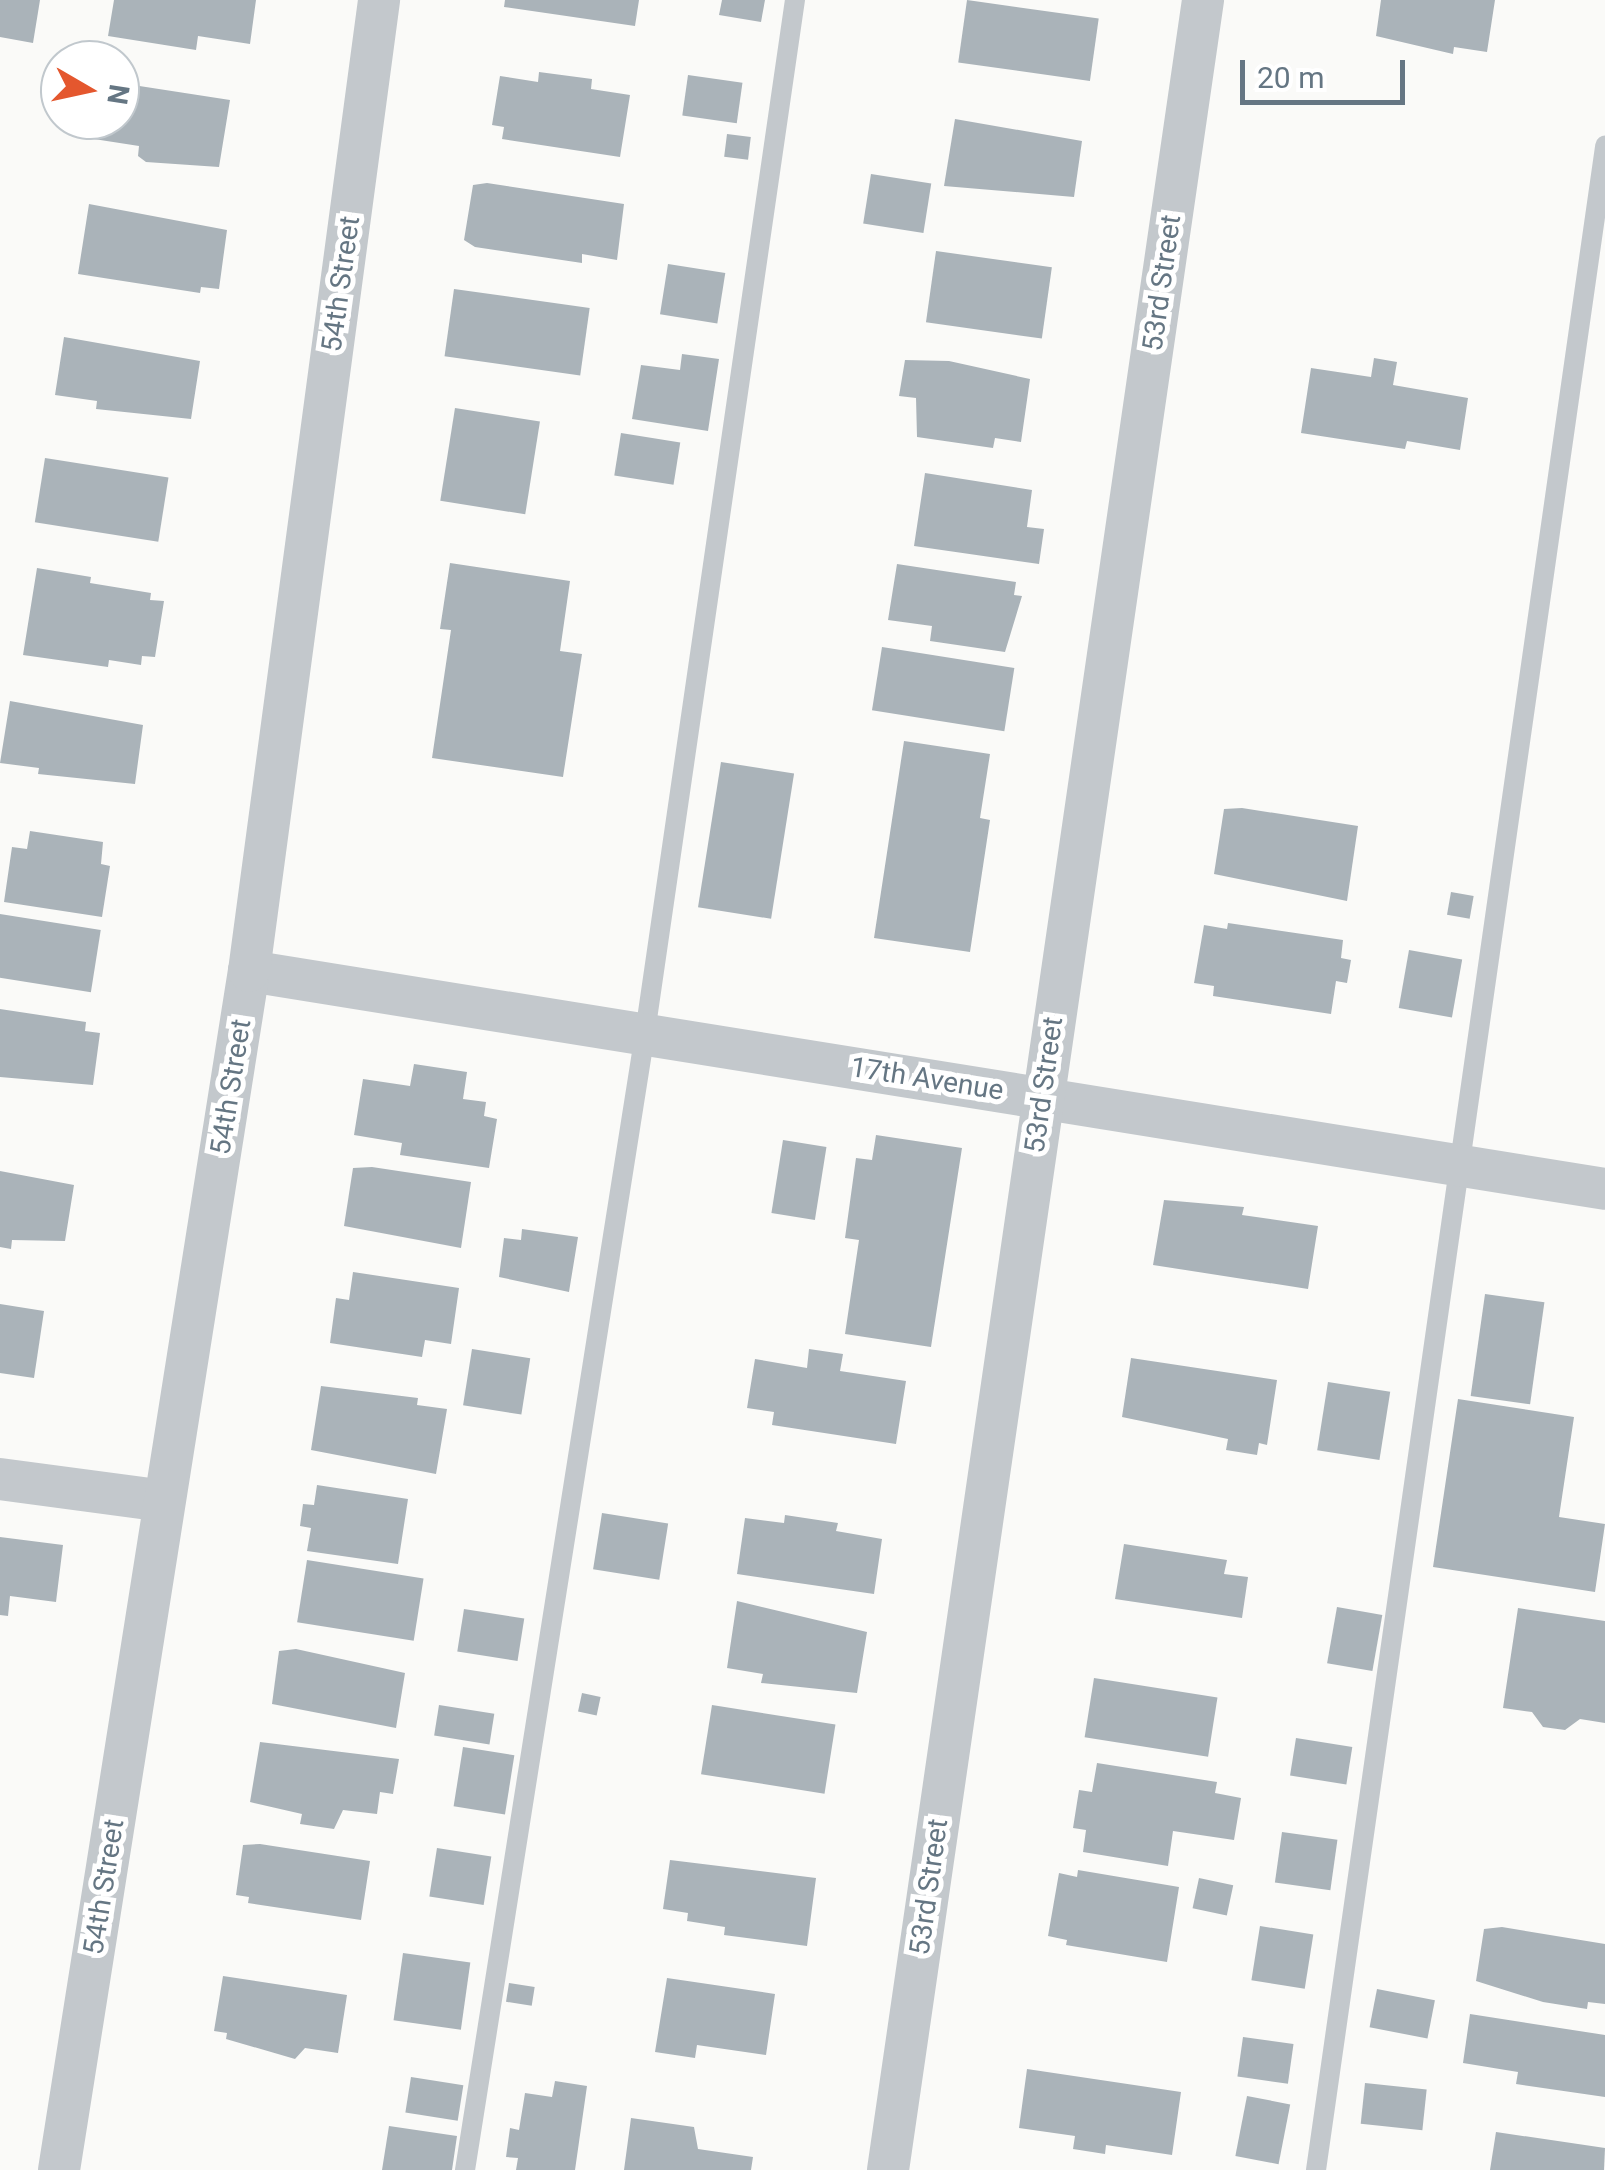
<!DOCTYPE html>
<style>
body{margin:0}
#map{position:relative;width:1605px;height:2170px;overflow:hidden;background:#fafaf8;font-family:Roboto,sans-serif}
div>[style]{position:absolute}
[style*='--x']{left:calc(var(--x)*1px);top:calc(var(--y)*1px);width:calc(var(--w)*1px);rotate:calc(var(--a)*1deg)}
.building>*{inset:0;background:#aab3b9;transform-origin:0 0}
.lane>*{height:20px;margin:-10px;padding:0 10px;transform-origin:10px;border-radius:10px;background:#c3c8cc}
.street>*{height:42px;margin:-21px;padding:0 21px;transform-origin:21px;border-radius:21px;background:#c3c8cc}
span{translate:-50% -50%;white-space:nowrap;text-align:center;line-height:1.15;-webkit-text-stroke:10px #fff;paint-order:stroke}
.street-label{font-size:28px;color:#657683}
.north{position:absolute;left:40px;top:40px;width:100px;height:100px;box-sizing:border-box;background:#fff;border:2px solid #c1c8cd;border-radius:50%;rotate:99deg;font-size:28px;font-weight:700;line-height:40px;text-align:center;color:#657683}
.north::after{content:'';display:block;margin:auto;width:35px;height:45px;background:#e4572e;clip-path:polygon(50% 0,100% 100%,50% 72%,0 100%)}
.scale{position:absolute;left:1240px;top:60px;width:165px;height:45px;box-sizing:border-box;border:5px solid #657683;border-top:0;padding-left:12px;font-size:30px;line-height:35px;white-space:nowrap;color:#657683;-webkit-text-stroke:8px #fff;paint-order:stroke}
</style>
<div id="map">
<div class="building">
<div style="clip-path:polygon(0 0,40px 0,33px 43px,0 37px)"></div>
<div style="clip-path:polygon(114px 0,256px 0,250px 44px,198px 36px,196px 50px,108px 36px)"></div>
<div style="clip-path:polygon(505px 0,639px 0,635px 26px,504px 7px)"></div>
<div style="clip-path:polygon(722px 0,765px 0,761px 22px,719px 15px)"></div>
<div style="left:967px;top:0;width:133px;height:63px;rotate:8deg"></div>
<div style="clip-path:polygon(1381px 0,1495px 0,1487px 52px,1454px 47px,1453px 54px,1376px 36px)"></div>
<div style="clip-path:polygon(539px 72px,592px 79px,591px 89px,630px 95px,620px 157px,502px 139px,504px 127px,492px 125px,500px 76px,538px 82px)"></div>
<div style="left:688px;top:75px;width:55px;height:41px;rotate:8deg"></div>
<div style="clip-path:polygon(120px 83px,230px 100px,219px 167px,146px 162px,138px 156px,139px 146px,68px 135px,71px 120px,120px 120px)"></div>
<div style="clip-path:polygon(955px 119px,1082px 141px,1074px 197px,944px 186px)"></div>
<div style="left:727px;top:134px;width:24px;height:23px;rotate:7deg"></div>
<div style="left:871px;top:174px;width:61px;height:50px;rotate:9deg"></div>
<div style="clip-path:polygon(487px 183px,624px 204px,617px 260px,582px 254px,582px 263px,475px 247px,464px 240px,473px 185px)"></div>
<div style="clip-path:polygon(89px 204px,227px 230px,219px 289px,201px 287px,200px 293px,78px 274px)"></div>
<div style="left:936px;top:251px;width:117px;height:72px;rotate:8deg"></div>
<div style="left:668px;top:264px;width:58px;height:51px;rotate:9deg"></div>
<div style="left:454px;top:289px;width:137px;height:68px;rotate:8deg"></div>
<div style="clip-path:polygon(64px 337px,200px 361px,191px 419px,96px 409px,97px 401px,55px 395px)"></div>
<div style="clip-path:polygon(682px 354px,719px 359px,708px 431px,632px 419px,641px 365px,680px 370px)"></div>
<div style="clip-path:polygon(1374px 358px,1397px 362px,1393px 385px,1468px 398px,1460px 450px,1407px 441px,1405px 449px,1301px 433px,1311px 368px,1371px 377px)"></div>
<div style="clip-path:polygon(905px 360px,949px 361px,1030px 379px,1021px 442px,995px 438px,993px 448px,917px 437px,916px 398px,899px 396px)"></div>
<div style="left:455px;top:408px;width:86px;height:94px;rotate:9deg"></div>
<div style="left:621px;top:433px;width:60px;height:43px;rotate:9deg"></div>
<div style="left:45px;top:458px;width:125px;height:65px;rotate:9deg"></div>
<div style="clip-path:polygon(925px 473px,1032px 490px,1027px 527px,1044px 529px,1039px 564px,914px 546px)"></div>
<div style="clip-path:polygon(450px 563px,570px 581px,560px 651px,582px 654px,563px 777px,432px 758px,451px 630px,440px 629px)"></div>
<div style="clip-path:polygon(897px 564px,1016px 582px,1014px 595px,1022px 596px,1005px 652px,930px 641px,932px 626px,888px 620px)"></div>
<div style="clip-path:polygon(37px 568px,91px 577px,90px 583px,151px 593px,150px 600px,164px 601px,155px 657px,142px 656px,141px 665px,109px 660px,108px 667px,23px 655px)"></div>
<div style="left:882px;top:647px;width:134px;height:64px;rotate:9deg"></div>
<div style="clip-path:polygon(10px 701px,143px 725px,135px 784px,38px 774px,39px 768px,0 763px)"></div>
<div style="clip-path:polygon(904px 741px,990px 754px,980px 818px,990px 820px,970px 952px,874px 938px)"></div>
<div style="left:721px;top:762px;width:74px;height:147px;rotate:9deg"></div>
<div style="clip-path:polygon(1242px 808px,1358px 826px,1347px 901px,1214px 874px,1224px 809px)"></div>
<div style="clip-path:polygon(30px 831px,103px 842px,101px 864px,110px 866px,102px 917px,4px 902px,12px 847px,27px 849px)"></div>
<div style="left:1451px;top:892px;width:23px;height:23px;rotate:10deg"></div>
<div style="left:0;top:914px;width:102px;height:63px;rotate:9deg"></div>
<div style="clip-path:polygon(1228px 923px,1343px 940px,1341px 958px,1351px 960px,1347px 983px,1336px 981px,1331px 1014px,1213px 996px,1214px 986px,1194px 983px,1204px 925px,1227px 929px)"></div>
<div style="left:1409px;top:950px;width:54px;height:59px;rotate:10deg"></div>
<div style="clip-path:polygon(0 1009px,86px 1022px,85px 1031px,100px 1033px,93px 1085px,0 1077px)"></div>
<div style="clip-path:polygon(414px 1064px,467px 1072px,463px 1099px,486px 1102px,484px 1116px,497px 1119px,489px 1168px,400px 1155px,402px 1143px,354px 1135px,363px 1079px,410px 1086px)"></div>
<div style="clip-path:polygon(876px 1135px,962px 1148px,931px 1347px,845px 1334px,859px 1240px,845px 1238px,856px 1158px,872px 1160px)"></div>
<div style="left:783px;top:1140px;width:44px;height:74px;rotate:9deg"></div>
<div style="clip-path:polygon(372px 1167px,471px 1182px,461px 1248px,344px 1226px,353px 1168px)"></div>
<div style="clip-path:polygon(0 1171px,74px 1185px,65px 1241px,12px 1240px,11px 1249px,0 1247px)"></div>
<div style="clip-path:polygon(1164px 1200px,1244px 1207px,1242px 1215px,1318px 1226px,1308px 1289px,1153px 1265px)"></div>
<div style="clip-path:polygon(522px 1229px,578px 1237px,569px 1292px,499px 1277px,504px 1238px,521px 1240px)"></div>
<div style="clip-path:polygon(353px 1272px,459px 1288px,451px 1344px,425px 1340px,422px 1357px,330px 1343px,336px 1298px,349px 1300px)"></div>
<div style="left:1485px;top:1294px;width:60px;height:103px;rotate:8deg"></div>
<div style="clip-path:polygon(0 1304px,44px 1311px,34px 1378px,0 1373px)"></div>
<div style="left:472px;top:1349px;width:59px;height:57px;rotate:9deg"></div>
<div style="clip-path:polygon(809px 1349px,843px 1354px,840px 1371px,906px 1381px,896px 1444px,772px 1425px,774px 1412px,747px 1408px,755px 1359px,807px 1368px)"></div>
<div style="clip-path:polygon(1131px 1358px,1277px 1380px,1267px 1445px,1259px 1443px,1257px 1455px,1226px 1450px,1228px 1439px,1122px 1417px)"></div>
<div style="left:1328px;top:1382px;width:63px;height:69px;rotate:9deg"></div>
<div style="clip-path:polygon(321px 1386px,418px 1398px,417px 1405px,447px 1409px,436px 1474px,311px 1450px)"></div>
<div style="clip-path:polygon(1458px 1399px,1574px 1417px,1559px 1517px,1605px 1524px,1595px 1592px,1433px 1567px)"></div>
<div style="clip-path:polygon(317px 1485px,408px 1499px,398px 1564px,307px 1551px,311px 1528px,300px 1526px,303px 1504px,314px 1505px)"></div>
<div style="left:602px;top:1513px;width:67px;height:57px;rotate:9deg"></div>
<div style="clip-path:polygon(785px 1515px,838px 1523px,836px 1531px,882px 1539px,874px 1594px,737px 1574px,745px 1518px,784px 1523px)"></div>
<div style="clip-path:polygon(0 1537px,63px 1545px,56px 1602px,10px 1596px,8px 1616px,0 1615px)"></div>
<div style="clip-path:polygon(1124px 1544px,1227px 1560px,1224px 1574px,1248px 1577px,1242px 1618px,1115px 1599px)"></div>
<div style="left:307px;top:1560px;width:118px;height:63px;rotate:9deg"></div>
<div style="clip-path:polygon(737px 1601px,867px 1632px,857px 1693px,761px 1683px,763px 1674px,727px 1668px)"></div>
<div style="left:1337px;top:1607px;width:46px;height:57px;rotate:10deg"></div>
<div style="clip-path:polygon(1518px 1608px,1605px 1621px,1605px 1723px,1580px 1719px,1565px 1730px,1543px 1727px,1532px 1712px,1503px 1708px)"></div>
<div style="left:464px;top:1609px;width:61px;height:43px;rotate:9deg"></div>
<div style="clip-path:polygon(296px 1649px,405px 1673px,396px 1728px,272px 1704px,279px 1651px)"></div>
<div style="left:1094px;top:1678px;width:125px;height:60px;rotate:9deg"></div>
<div style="left:582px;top:1693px;width:19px;height:19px;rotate:12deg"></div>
<div style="left:439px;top:1705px;width:56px;height:31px;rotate:9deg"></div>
<div style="left:712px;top:1705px;width:125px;height:70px;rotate:9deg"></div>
<div style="left:1296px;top:1738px;width:57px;height:38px;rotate:9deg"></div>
<div style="clip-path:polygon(260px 1742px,399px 1759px,393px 1794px,380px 1792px,377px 1814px,343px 1810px,334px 1829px,300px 1824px,302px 1814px,250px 1802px)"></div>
<div style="left:463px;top:1747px;width:52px;height:60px;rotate:9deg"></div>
<div style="clip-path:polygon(1097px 1763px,1217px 1782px,1215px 1793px,1241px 1798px,1234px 1840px,1173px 1831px,1168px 1866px,1083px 1852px,1086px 1830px,1073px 1828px,1079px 1790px,1092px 1792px)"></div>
<div style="left:1282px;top:1832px;width:56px;height:51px;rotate:8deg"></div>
<div style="clip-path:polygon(260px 1844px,370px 1861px,361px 1920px,248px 1903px,249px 1897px,236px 1895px,243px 1845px)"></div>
<div style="left:437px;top:1848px;width:55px;height:49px;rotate:9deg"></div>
<div style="clip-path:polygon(670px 1860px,816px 1878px,807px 1946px,724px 1935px,725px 1927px,687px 1921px,688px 1913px,663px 1909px)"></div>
<div style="clip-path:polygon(1078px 1870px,1179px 1887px,1167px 1962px,1066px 1945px,1067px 1940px,1048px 1936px,1059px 1873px,1077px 1877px)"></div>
<div style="left:1199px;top:1878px;width:35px;height:31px;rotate:12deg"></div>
<div style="left:1260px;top:1926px;width:54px;height:55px;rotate:9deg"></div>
<div style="clip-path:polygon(1502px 1927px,1605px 1944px,1605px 2004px,1588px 2002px,1587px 2009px,1543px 2002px,1476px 1981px,1484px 1929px)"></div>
<div style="left:403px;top:1953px;width:68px;height:68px;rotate:8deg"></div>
<div style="clip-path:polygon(223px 1976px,347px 1995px,338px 2053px,305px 2048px,295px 2059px,226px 2039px,227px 2033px,214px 2031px)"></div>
<div style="clip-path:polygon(667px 1978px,775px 1994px,766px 2055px,697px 2045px,695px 2058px,655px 2052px)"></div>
<div style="left:509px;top:1983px;width:26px;height:19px;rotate:9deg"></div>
<div style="left:1377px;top:1989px;width:59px;height:39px;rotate:11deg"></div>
<div style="clip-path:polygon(1470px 2014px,1605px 2035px,1605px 2097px,1516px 2084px,1518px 2072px,1463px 2063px)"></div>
<div style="left:1243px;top:2037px;width:51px;height:40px;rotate:8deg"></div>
<div style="clip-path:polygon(1027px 2069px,1181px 2092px,1172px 2155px,1106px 2145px,1105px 2154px,1073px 2149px,1075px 2136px,1019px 2128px)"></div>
<div style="left:411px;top:2077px;width:53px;height:36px;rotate:9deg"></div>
<div style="clip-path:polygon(555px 2081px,587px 2086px,575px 2170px,516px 2170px,518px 2158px,506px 2157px,510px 2128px,519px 2130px,525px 2093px,552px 2097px)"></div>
<div style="left:1365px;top:2083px;width:62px;height:41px;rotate:6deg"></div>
<div style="left:1247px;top:2096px;width:44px;height:61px;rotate:11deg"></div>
<div style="clip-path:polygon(631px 2118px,694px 2127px,698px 2149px,753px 2157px,751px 2170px,624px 2170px)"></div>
<div style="clip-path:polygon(389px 2126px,457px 2136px,452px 2170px,382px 2170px)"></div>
<div style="clip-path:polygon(1496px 2132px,1605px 2148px,1604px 2170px,1490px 2170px)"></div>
</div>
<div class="lane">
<div style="--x:465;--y:2170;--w:1151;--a:-81"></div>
<div style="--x:645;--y:1033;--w:1044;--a:-81.74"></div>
<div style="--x:1316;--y:2170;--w:2045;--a:-81.87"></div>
</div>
<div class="street">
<div style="--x:249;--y:971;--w:1373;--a:9.13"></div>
<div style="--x:0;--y:1479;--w:165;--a:7.6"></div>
<div style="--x:59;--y:2170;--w:1214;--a:-81"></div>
<div style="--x:249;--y:971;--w:980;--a:-82.37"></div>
<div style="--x:888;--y:2170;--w:2193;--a:-81.74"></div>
</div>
<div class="street-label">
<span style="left:1162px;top:283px;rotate:-82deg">53rd Street</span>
<span style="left:341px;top:284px;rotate:-82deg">54th Street</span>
<span style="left:927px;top:1079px;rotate:9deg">17th Avenue</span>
<span style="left:1044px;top:1085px;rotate:-82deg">53rd Street</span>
<span style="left:231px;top:1087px;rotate:-81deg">54th Street</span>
<span style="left:104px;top:1887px;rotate:-81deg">54th Street</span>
<span style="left:929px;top:1887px;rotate:-82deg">53rd Street</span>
</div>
<div class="north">N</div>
<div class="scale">20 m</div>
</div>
